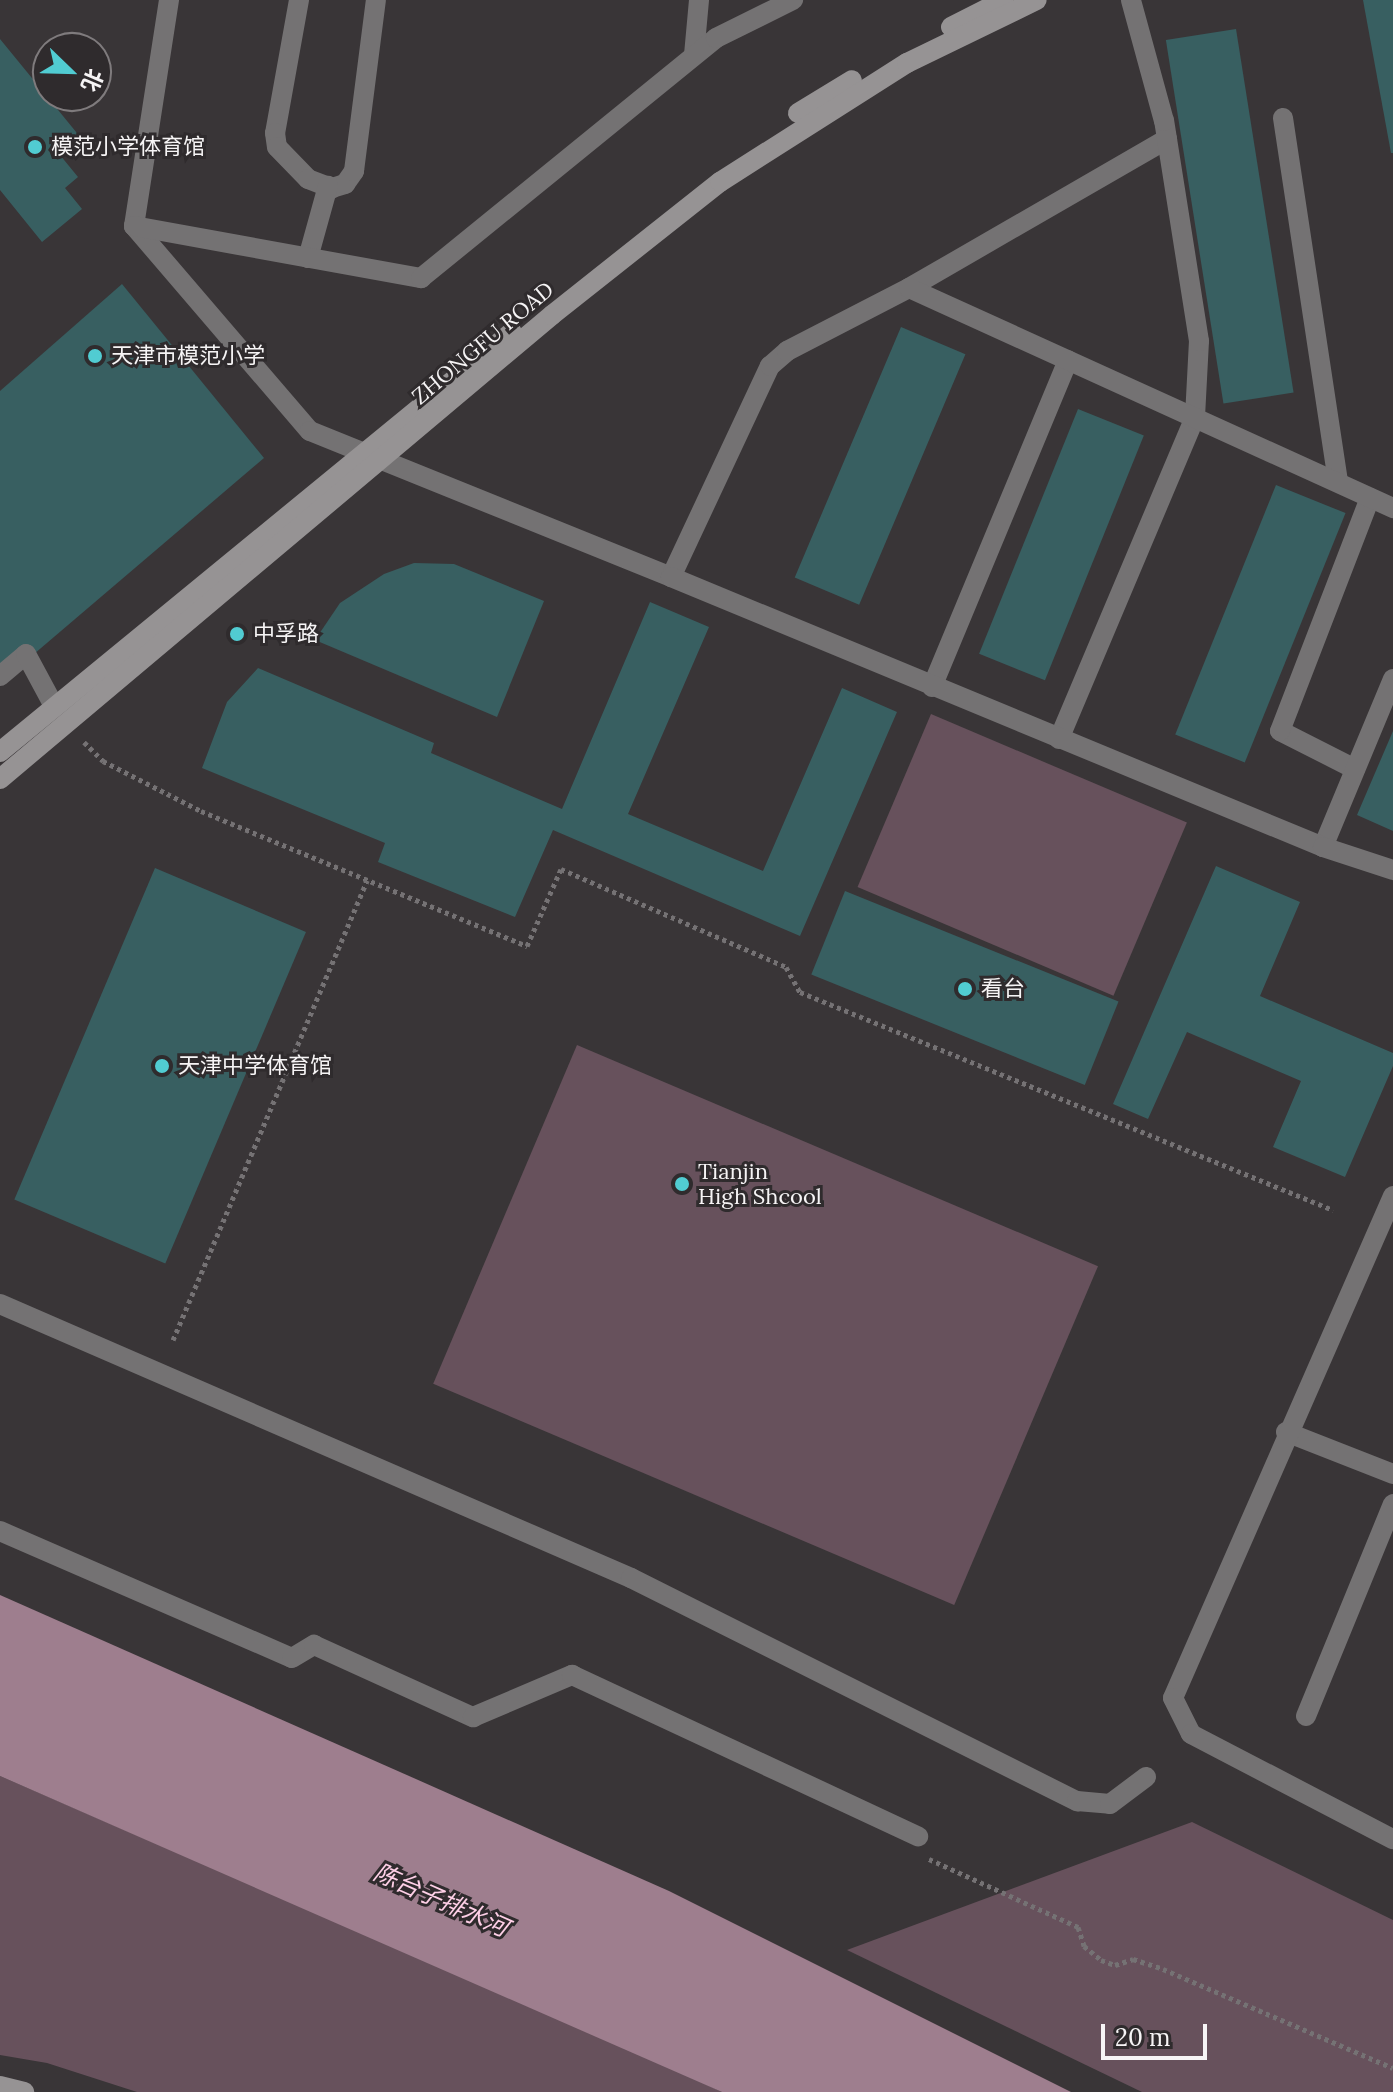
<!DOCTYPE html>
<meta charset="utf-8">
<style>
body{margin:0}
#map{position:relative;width:1393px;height:2092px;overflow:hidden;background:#393537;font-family:Lora,"Noto Sans SC",serif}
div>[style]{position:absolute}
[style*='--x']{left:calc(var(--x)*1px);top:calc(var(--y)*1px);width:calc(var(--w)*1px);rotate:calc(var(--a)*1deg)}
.green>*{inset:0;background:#67515c;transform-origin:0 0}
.water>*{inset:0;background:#9e7e8e}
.building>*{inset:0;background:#385f61;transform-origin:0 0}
.path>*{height:5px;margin-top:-2.5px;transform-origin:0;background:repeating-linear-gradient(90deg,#757274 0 4px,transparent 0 8px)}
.service>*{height:20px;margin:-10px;padding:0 10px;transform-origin:10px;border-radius:10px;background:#747273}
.minor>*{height:20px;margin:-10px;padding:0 10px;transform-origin:10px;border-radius:10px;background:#747273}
.secondary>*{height:20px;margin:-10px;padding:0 10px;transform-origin:10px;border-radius:10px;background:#969394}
.dots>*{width:22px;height:22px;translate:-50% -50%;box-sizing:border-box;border:4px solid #2f2b2d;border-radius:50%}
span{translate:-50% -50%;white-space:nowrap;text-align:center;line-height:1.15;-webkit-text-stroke:6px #2f2b2d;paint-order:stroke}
.poi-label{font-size:22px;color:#f6f4f5}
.left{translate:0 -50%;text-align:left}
.street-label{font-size:22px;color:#f6f4f5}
.water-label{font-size:24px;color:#fed0e7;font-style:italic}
.north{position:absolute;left:32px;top:32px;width:80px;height:80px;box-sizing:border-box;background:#2f2b2d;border:2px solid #7f7b7d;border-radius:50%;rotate:113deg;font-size:22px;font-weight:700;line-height:32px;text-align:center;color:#f6f4f5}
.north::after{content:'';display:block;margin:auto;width:28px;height:36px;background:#51ccd2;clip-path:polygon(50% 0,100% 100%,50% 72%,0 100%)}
.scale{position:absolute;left:1101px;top:2024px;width:106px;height:36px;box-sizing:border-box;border:4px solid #f6f4f5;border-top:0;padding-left:10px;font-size:24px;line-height:28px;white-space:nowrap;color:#f6f4f5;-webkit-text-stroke:6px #2f2b2d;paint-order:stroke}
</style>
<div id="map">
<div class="green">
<div style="left:931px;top:714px;width:278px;height:188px;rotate:23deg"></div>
<div style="left:577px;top:1045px;width:566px;height:368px;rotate:23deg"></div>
<div style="clip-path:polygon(0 1776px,645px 2055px,722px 2092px,137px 2092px,47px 2063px,0 2055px)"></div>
<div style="clip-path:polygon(1192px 1822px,1393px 1920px,1393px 2092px,1142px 2092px,847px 1950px)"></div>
</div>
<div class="water">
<div style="clip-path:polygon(0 1595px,669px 1891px,1071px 2092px,722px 2092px,0 1776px)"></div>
</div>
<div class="building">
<div style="clip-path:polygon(1363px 0,1393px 0,1393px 153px,1391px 153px)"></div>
<div style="left:1236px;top:29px;width:368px;height:71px;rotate:81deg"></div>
<div style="clip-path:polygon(0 39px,81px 138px,60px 155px,78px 177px,65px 188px,82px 209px,42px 242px,0 190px)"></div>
<div style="clip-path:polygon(122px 284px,264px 458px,0 683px,0 391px)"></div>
<div style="left:901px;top:327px;width:70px;height:272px;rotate:23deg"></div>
<div style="left:1078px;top:409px;width:71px;height:264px;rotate:22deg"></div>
<div style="left:1276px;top:485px;width:75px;height:269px;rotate:22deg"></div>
<div style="clip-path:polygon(414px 563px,454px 564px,544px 601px,497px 717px,315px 640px,340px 603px,384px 574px)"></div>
<div style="clip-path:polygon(650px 602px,709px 627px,628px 814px,763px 871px,842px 688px,897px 712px,800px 936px,553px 830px,515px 917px,378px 862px,385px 843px,202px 768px,227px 702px,258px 668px,434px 743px,431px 753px,562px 809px)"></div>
<div style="clip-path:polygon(1393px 731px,1393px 831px,1357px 815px)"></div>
<div style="clip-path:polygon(1216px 866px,1300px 902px,1260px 996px,1393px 1053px,1393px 1066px,1345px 1177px,1273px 1147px,1301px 1081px,1187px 1032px,1148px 1119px,1113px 1104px)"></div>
<div style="left:155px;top:868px;width:164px;height:360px;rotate:23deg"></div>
<div style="left:845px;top:891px;width:295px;height:90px;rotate:22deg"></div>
</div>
<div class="path">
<div style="--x:84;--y:742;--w:27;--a:45"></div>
<div style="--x:103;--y:761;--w:110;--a:27"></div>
<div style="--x:201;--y:811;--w:353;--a:22.5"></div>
<div style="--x:527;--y:946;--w:84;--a:-66.2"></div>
<div style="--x:561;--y:869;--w:245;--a:23.5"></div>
<div style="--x:786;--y:967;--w:29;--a:61"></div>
<div style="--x:800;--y:992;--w:576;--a:22.24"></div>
<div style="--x:173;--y:1340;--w:499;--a:-67.1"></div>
<div style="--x:929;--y:1859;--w:164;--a:24.5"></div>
<div style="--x:1078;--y:1927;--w:20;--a:72"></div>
<div style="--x:1084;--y:1946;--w:22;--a:39"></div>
<div style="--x:1101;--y:1960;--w:15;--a:20"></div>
<div style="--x:1115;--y:1965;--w:19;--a:-18"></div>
<div style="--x:1133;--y:1959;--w:32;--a:18"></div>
<div style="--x:1163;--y:1969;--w:250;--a:23.3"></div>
</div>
<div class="service">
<div style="--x:299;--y:0;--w:135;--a:100.2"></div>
<div style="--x:275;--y:133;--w:14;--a:82"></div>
<div style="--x:277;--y:147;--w:45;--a:45.9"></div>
<div style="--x:308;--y:179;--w:26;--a:21"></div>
<div style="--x:332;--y:188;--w:14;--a:-17"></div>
<div style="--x:345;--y:184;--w:16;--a:-55"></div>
<div style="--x:354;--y:171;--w:172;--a:-82.7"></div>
<div style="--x:694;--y:55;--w:55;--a:-84.8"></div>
<div style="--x:1283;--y:118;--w:368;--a:81.4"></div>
<div style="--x:308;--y:258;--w:75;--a:-74.5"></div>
<div style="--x:909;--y:288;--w:298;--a:-30"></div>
<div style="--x:0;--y:676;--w:34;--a:-40"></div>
<div style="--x:26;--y:654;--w:59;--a:61.7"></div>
<div style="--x:932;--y:687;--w:354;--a:-67.4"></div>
<div style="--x:1059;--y:739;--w:350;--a:-67.1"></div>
<div style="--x:1195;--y:417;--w:76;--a:-87"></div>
<div style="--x:1199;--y:341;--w:223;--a:-99"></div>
<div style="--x:1164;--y:121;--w:125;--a:-105.3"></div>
<div style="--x:1355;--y:769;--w:84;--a:-153.1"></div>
<div style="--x:1280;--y:731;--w:250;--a:-68.9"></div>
<div style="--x:1323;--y:847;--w:182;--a:-67.4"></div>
<div style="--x:1286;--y:1432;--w:115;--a:21.4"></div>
<div style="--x:0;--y:1531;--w:318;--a:23.5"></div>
<div style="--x:292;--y:1658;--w:26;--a:-31"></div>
<div style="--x:314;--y:1645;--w:175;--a:24.4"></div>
<div style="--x:473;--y:1717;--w:108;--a:-23"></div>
<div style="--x:572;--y:1675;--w:382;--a:25"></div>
<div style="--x:1306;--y:1716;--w:229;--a:-67.7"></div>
</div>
<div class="minor">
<div style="--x:169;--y:0;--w:229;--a:98.8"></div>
<div style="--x:134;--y:226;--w:270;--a:49.4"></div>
<div style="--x:310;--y:431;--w:389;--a:22"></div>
<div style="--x:671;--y:577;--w:233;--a:-64.9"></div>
<div style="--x:770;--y:366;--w:23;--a:-41"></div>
<div style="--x:787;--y:351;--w:137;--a:-27.3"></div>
<div style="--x:909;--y:288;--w:532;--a:24.44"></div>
<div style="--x:134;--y:226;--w:292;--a:10.3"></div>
<div style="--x:421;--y:278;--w:380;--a:-39.1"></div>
<div style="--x:716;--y:38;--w:86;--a:-26.3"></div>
<div style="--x:671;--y:577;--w:706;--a:22.49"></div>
<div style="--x:1323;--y:847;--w:74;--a:18.2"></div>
<div style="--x:1393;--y:1196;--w:548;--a:113.67"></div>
<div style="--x:1173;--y:1698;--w:40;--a:63.4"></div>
<div style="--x:1191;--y:1734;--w:228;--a:27.5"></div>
<div style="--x:0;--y:1304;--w:688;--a:23.47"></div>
<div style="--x:631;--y:1578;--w:499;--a:26.6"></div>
<div style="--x:1077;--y:1801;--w:33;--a:5"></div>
<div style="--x:1110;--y:1804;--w:45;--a:-36.9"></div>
</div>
<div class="secondary">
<div style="--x:951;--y:27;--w:59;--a:-27"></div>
<div style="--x:798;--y:113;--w:63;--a:-31.4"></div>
<div style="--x:0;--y:752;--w:662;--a:-39.36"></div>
<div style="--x:0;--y:779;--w:721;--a:-40.05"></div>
<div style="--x:552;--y:315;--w:214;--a:-38.4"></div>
<div style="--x:720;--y:182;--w:222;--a:-32.5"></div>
<div style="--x:907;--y:63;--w:144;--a:-25.9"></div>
<div style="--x:0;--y:2086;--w:25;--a:14"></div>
</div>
<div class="dots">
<div style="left:35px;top:147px;background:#51ccd2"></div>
<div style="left:95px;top:356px;background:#51ccd2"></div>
<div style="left:237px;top:634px;background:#51ccd2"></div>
<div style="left:965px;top:989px;background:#51ccd2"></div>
<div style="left:162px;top:1066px;background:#51ccd2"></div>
<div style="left:682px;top:1184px;background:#51ccd2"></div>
</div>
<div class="poi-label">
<span class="left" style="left:51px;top:147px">模范小学体育馆</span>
<span class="left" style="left:111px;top:356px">天津市模范小学</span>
<span class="left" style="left:253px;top:634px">中孚路</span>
<span class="left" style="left:981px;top:989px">看台</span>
<span class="left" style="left:178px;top:1066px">天津中学体育馆</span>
<span class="left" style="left:698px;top:1184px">Tianjin<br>High Shcool</span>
</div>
<div class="street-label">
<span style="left:483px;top:343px;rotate:-40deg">ZHONGFU ROAD</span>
</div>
<div class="water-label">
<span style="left:441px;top:1900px;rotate:24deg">陈台子排水河</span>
</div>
<div class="north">北</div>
<div class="scale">20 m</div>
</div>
